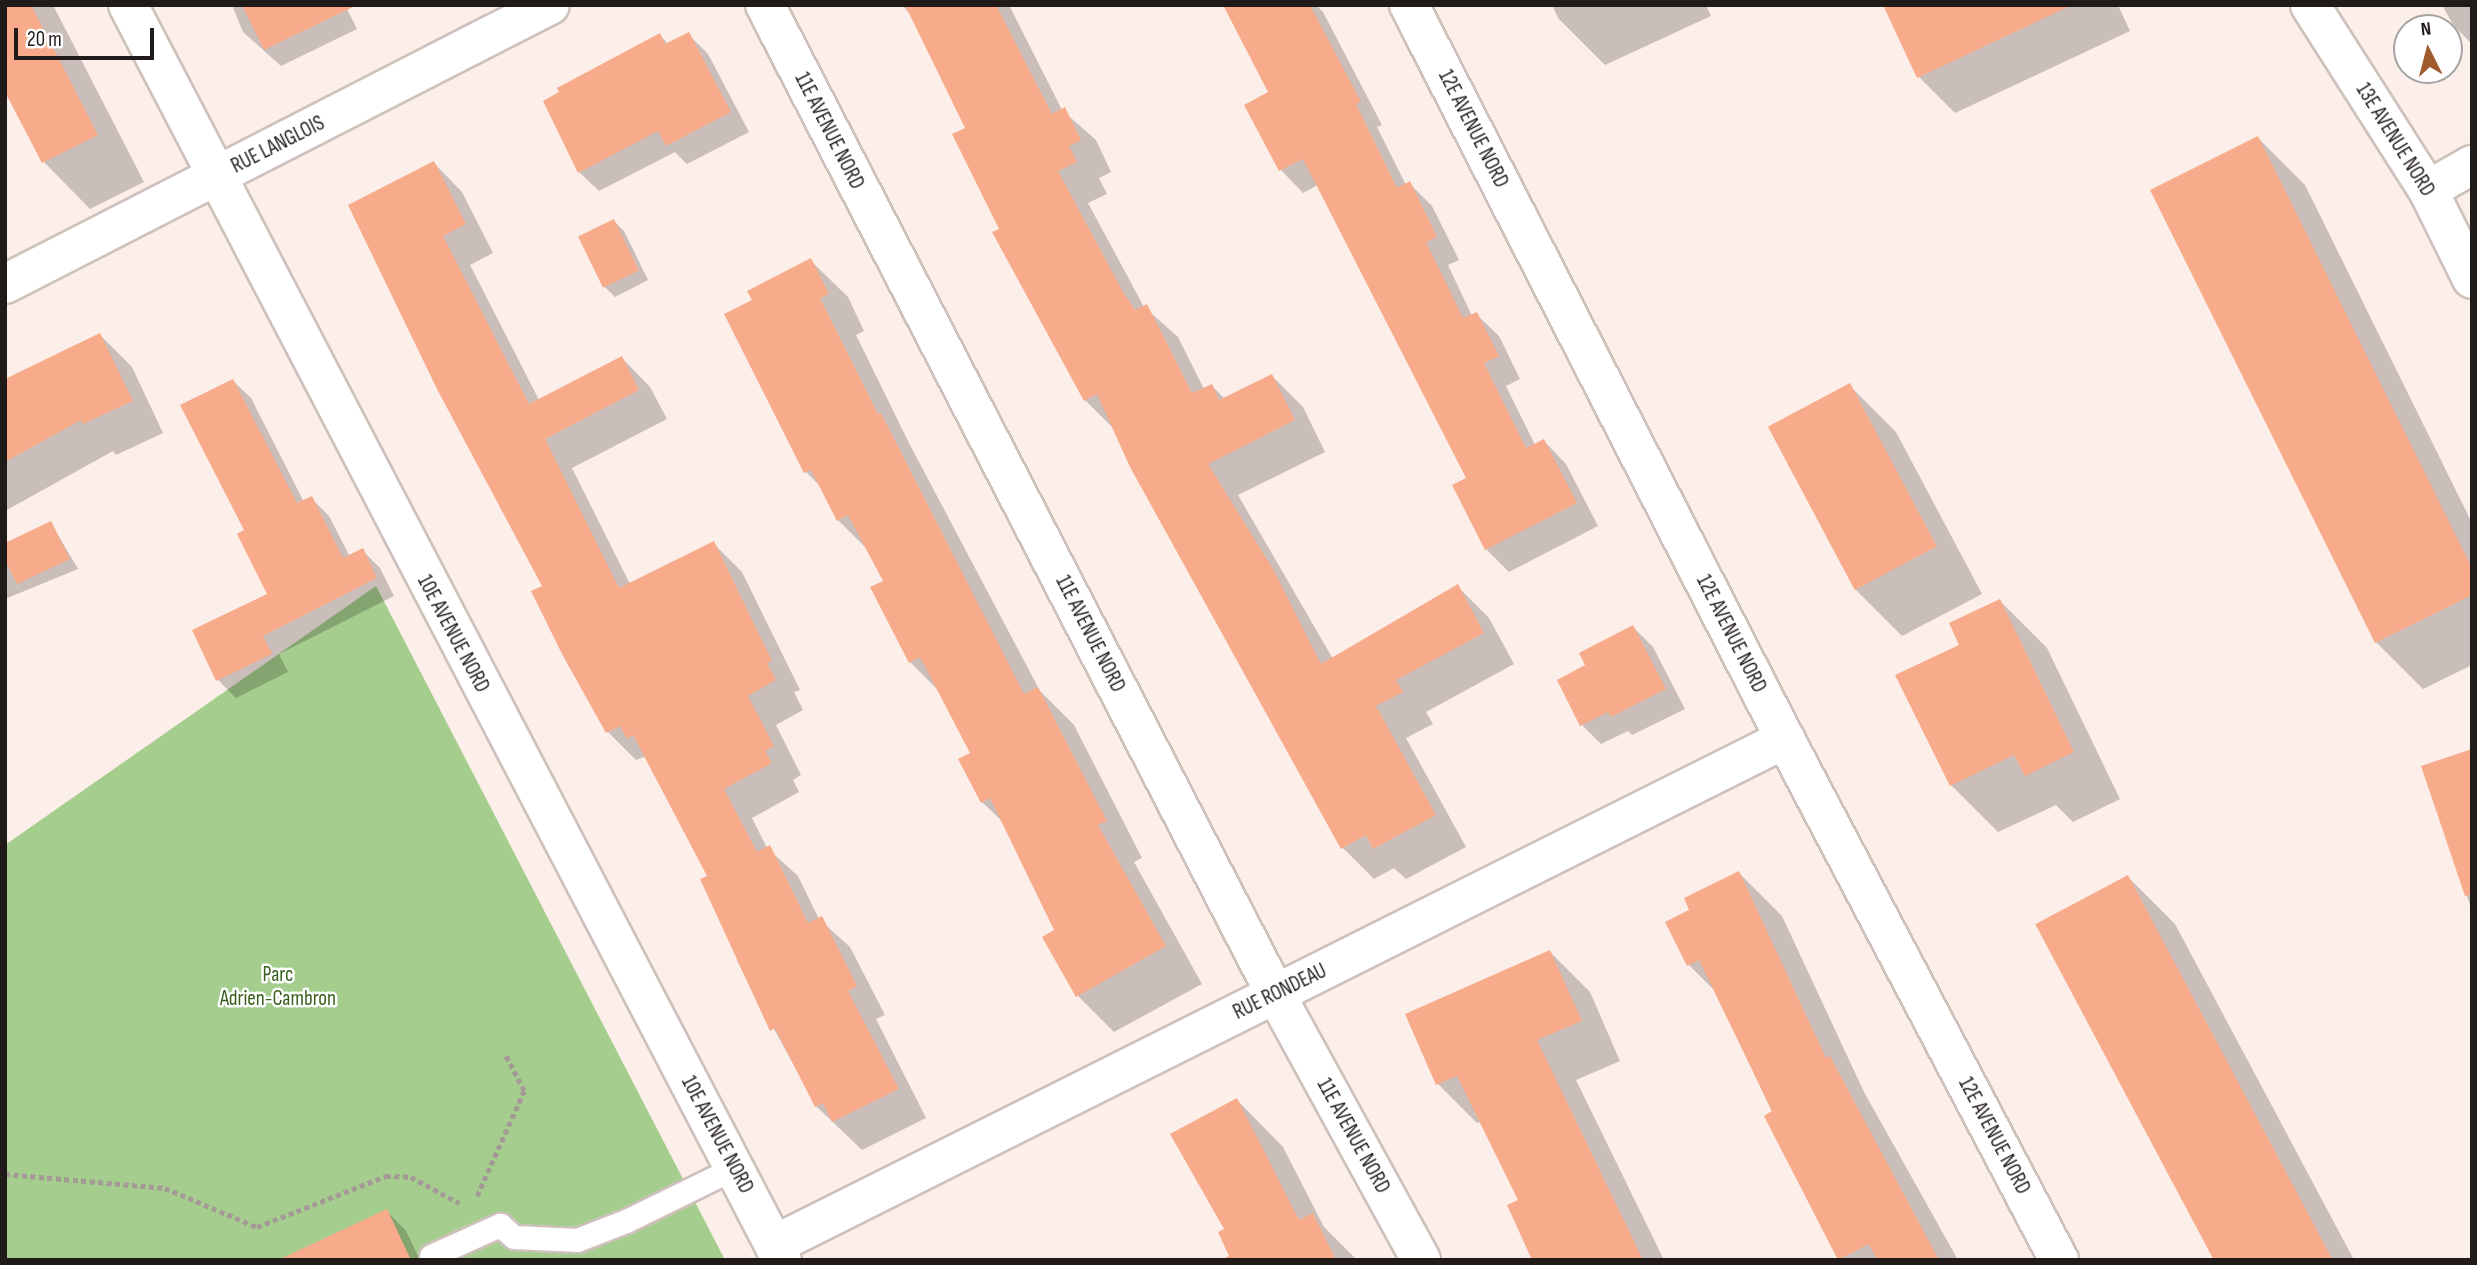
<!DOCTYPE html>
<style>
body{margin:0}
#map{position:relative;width:2477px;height:1265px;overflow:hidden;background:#fceee9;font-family:"Sofia Sans Condensed",sans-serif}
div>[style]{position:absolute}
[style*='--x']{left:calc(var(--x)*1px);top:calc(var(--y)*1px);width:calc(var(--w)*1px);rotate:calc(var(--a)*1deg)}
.green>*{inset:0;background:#a5cd8d}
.shadow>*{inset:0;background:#0003}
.building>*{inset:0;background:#f8ab8a;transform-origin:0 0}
.path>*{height:4.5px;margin-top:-2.25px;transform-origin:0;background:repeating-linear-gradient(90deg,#a49996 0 5px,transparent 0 8.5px)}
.roads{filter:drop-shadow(2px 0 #cec1bc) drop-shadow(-2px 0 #cec1bc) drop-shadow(0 2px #cec1bc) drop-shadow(0 -2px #cec1bc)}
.lane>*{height:23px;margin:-11.5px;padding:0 11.5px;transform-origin:11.5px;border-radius:11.5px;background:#fff}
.street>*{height:38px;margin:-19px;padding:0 19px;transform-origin:19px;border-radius:19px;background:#fff}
.secondary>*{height:38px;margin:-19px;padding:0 19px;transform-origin:19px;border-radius:19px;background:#fff}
span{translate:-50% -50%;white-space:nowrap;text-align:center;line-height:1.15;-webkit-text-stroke:5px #fff;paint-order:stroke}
.street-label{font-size:21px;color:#201b19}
.park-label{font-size:21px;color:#385e1b}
.frame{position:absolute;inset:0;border:7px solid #201b19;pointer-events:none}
.north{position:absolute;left:2393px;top:14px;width:70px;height:70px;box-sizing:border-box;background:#fff;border:2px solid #a6a4a3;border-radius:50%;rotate:354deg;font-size:19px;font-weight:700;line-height:28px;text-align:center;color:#201b19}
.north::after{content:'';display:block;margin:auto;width:24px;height:32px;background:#9e592d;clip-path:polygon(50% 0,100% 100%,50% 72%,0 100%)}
.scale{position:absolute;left:14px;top:28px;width:140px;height:32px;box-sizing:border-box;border:4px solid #201b19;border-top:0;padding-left:9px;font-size:21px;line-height:24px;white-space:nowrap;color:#201b19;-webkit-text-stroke:5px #fff;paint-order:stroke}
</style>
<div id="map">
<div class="green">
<div style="clip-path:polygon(376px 586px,725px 1260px,5px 1260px,5px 845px)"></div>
</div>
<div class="shadow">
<div style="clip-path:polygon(5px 5px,53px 5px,144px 182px,90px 209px,44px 162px)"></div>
<div style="clip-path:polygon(232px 5px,345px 5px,357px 29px,281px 66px,243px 32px)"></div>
<div style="clip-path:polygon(902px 5px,1009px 5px,1062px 110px,1096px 140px,1111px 172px,1099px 178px,1107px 194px,1088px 203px,1144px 307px,1178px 337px,1204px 389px,1212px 386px,1225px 399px,1272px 376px,1303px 407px,1325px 452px,1238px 495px,1333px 659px,1458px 587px,1489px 618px,1514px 664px,1426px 712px,1433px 724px,1406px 738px,1466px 847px,1406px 879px,1394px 868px,1374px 879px,1343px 848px,1114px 429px,1085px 400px,1001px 229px,968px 129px,914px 19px)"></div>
<div style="clip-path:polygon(1225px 5px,1316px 5px,1323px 12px,1382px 125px,1377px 127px,1406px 185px,1409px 183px,1432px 206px,1459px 260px,1448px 265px,1472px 316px,1476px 314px,1499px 336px,1520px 379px,1506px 386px,1535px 445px,1544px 441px,1566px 464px,1598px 526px,1509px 572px,1486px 549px,1468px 479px,1318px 185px,1303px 193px,1281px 170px,1247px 105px,1271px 93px)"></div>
<div style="clip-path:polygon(1552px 5px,1706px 5px,1711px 16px,1605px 65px,1558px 18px)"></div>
<div style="clip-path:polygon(1885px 5px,2118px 5px,2130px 31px,1955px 113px,1919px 77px)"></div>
<div style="clip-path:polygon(2442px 5px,2472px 5px,2472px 44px,2453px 25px)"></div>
<div style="clip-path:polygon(688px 34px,708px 54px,749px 132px,687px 164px,675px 152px,599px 191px,579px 172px,660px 35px,668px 44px)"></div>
<div style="clip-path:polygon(2258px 138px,2305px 185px,2472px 523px,2472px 665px,2423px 689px,2376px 642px)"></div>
<div style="clip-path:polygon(434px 163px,462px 192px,493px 253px,470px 265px,539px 400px,622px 358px,650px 387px,667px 419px,572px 468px,630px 584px,713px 543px,742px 572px,800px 690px,794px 692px,803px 710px,776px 725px,801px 775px,793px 780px,799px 792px,752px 818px,767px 848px,798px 876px,819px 919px,850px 947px,885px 1015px,876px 1019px,926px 1118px,862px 1150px,816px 1106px,737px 961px,741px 959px,709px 877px,646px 756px,636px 760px,608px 732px,544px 586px,439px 388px)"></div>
<div style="clip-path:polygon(614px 221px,624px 231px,648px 280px,615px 297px,605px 287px)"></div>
<div style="clip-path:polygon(811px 261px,848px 297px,864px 331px,856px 335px,909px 443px,1040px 691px,1074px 725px,1142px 858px,1134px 862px,1202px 984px,1114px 1032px,1078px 996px,1056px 931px,1004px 823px,982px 802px,972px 753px,940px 692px,910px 662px,885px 582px,869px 551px,838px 520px,822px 488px,806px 472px,754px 301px)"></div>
<div style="clip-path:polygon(100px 335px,132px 367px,163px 433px,116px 455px,113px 451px,5px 511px,5px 387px)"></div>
<div style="clip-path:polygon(233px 381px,251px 398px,304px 502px,311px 498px,329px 516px,350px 557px,363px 551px,380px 568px,394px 596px,279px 654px,288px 672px,236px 698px,218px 680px,194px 630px,270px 594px,246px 531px)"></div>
<div style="clip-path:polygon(1849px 385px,1896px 432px,1982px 594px,1902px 636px,1855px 589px)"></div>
<div style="clip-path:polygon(51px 523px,78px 569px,5px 599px,5px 545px)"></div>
<div style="clip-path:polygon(2000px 601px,2047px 648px,2120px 799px,2073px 822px,2056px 805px,1998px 832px,1951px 785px)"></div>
<div style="clip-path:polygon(1633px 627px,1653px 647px,1685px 709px,1632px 735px,1628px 731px,1601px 744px,1581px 724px,1587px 666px)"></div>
<div style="clip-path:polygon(2472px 751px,2472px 911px,2424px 767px)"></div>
<div style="clip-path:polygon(1739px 873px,1782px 916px,1864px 1092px,1958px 1260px,1840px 1259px,1717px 993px,1688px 964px,1692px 910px)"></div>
<div style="clip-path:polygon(2128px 877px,2175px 924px,2354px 1260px,2216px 1260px)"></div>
<div style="clip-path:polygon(1550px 952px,1590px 992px,1620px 1061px,1576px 1080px,1664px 1260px,1534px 1260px,1520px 1201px,1481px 1122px,1477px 1123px,1438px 1084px)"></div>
<div style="clip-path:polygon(1237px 1100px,1283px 1147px,1324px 1227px,1357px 1260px,1222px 1260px,1231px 1256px,1226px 1230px)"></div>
<div style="clip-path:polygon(387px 1211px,406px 1231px,420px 1260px,342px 1260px)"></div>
</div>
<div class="building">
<div style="clip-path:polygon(5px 5px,31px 5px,98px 135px,42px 163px,5px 92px)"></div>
<div style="clip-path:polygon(242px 5px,357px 5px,264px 50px)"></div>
<div style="clip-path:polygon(905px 5px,996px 5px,1052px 114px,1065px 107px,1081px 140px,1069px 146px,1077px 162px,1058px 171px,1123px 292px,1135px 310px,1147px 304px,1192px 393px,1212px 384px,1219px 400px,1272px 374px,1295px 420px,1208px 464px,1273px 569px,1321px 664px,1458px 584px,1484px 633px,1396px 680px,1403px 692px,1376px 706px,1436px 815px,1373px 849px,1366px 835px,1341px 849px,1130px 467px,1097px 394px,1084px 401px,992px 232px,999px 229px,952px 134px,965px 128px)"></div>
<div style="clip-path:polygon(1223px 5px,1310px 5px,1361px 102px,1356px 104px,1397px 188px,1410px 181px,1437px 237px,1426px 242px,1463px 318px,1477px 312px,1499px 356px,1484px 363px,1526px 448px,1544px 439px,1577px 503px,1485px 550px,1452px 485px,1466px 478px,1303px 159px,1279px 171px,1244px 105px,1268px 92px)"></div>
<div style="clip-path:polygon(1883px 5px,2072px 5px,1917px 78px)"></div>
<div style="clip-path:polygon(689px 32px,731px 112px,666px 146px,658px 131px,578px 173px,543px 101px,559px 92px,557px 88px,660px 33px,665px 44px)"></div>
<div style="clip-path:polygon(2258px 136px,2472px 568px,2472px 595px,2375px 643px,2150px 190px)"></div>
<div style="clip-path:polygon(434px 161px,466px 224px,443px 236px,529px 404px,622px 356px,639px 390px,545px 439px,619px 588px,714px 541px,772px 661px,767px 663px,776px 680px,748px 696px,774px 746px,765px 751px,772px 763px,724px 789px,757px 852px,770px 845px,808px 923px,822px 916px,857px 986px,848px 991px,899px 1089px,832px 1122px,823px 1103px,815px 1107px,775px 1028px,770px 1031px,700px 879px,707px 876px,633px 735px,627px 739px,620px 726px,606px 733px,562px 654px,531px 591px,542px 586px,437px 389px,348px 205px)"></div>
<div style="left:614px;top:219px;width:57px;height:40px;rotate:64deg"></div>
<div style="clip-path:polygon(811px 258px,829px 294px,820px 298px,878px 414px,881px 413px,1024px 694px,1038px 687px,1107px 821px,1098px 825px,1166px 946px,1076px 997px,1042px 937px,1054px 930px,990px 798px,981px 803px,958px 759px,970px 753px,920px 657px,909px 663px,870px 587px,883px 581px,848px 515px,837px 521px,811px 470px,804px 473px,724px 314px,752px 300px,747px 291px)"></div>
<div style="clip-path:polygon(100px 333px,133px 401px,83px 424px,81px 420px,5px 462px,5px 379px)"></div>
<div style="clip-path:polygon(233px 379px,297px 503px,312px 496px,343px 558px,363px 548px,377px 578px,263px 636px,272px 654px,216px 681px,192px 630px,267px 594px,237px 534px,244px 530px,180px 405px)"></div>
<div style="left:1850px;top:383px;width:185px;height:93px;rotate:62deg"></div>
<div style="clip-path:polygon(51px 521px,70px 559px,17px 584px,5px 560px,5px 543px)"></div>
<div style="clip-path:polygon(2000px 599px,2074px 752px,2025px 776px,2014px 755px,1950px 786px,1895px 675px,1959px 645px,1949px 623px)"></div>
<div style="clip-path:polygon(1633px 625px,1666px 689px,1611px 717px,1608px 712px,1580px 726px,1557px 680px,1585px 665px,1579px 653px)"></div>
<div style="clip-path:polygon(2472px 749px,2472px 895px,2465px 896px,2421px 766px)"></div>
<div style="clip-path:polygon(1739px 871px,1826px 1058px,1830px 1056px,1939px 1260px,1877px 1260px,1869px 1244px,1838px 1260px,1764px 1116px,1772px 1111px,1699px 960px,1687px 966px,1665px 922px,1689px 910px,1684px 898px)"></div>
<div style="left:2128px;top:875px;width:437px;height:105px;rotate:62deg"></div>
<div style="clip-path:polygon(1550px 950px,1582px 1021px,1537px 1040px,1643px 1260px,1532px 1260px,1507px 1205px,1518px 1200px,1457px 1076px,1436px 1085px,1405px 1014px)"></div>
<div style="clip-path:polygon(1237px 1098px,1299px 1220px,1313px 1213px,1336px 1260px,1221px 1260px,1229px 1256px,1218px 1232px,1224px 1229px,1170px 1134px)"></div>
<div style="clip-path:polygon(387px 1209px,411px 1260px,278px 1260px)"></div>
</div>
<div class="path">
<div style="--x:5;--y:1174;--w:161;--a:5"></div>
<div style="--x:165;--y:1188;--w:100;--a:23"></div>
<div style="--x:257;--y:1227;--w:139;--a:-21.6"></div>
<div style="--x:386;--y:1176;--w:25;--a:2"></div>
<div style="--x:411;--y:1177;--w:55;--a:28.4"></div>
<div style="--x:477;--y:1196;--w:115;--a:-65.9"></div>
<div style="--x:524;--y:1091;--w:42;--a:-117.2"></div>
</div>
<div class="roads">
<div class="lane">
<div style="--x:431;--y:1256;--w:76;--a:-24.2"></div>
<div style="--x:500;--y:1225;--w:18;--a:41"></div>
<div style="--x:514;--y:1237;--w:63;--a:2.7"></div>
<div style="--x:577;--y:1240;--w:53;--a:-21.2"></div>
<div style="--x:626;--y:1221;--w:120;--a:-26.1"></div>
</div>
<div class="street">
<div style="--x:128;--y:5;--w:1415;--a:62.48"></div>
<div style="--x:765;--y:5;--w:1114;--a:62.7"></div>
<div style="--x:1276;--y:995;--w:302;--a:61.3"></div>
<div style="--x:2428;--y:190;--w:51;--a:-29.6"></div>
<div style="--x:5;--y:284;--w:612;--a:-27.11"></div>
<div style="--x:774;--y:1245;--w:1131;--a:-26.59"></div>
</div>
<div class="secondary">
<div style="--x:1409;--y:5;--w:825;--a:62.88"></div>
<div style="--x:1785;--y:739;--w:589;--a:62.26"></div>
<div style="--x:2310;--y:5;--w:219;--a:57.5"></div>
<div style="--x:2428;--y:190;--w:99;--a:63.7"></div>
</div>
</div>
<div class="street-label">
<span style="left:1473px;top:129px;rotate:63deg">12E AVENUE NORD</span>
<span style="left:829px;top:131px;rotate:63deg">11E AVENUE NORD</span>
<span style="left:2395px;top:140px;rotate:58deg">13E AVENUE NORD</span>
<span style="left:278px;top:145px;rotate:-27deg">RUE LANGLOIS</span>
<span style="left:453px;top:634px;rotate:62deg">10E AVENUE NORD</span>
<span style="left:1090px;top:634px;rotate:63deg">11E AVENUE NORD</span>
<span style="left:1731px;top:634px;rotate:63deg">12E AVENUE NORD</span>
<span style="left:1280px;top:992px;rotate:-26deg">RUE RONDEAU</span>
<span style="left:717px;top:1135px;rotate:62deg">10E AVENUE NORD</span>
<span style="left:1353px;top:1136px;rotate:61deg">11E AVENUE NORD</span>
<span style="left:1994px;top:1136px;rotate:62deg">12E AVENUE NORD</span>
</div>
<div class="park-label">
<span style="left:278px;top:987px">Parc<br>Adrien-Cambron</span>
</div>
<div class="frame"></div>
<div class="north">N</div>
<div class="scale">20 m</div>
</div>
